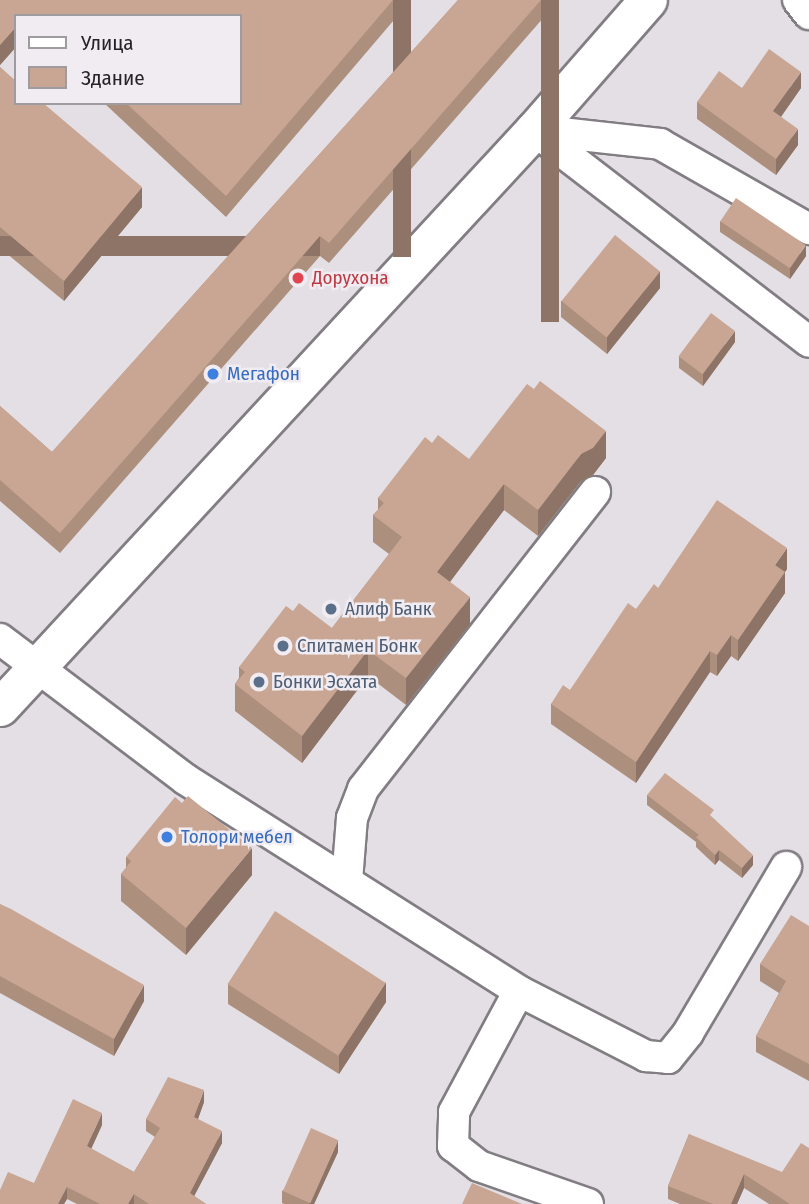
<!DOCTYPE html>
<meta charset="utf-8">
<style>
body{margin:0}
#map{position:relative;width:809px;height:1204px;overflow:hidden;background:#e3dfe5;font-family:"Fira Sans Condensed",sans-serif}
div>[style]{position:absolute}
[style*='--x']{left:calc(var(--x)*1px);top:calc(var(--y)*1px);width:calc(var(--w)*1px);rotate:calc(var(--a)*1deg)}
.roads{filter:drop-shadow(2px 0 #827d83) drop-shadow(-2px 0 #827d83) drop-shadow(0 2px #827d83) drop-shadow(0 -2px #827d83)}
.minor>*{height:30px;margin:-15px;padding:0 15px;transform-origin:15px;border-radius:15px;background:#fff}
.major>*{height:37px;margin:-18.5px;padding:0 18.5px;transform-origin:18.5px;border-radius:18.5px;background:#fff}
.wall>*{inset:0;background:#ad8f7e}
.shaded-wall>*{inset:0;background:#8d7467;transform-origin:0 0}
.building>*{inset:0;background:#c9a693;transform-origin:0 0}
.dots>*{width:19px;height:19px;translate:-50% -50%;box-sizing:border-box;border:4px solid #f0ecf2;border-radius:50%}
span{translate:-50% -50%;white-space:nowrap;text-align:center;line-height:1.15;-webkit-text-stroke:5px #f0ecf2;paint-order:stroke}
.health-label{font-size:19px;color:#be3a42}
.left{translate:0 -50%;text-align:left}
.shop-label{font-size:19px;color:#366cbe}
.service-label{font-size:19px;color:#4e5e75}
.legend{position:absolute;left:14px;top:14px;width:228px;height:91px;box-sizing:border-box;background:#f0ecf2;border:2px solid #9f9ca0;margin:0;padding:9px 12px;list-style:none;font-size:21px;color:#252325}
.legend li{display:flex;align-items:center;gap:14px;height:35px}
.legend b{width:35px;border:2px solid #9f9ca0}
</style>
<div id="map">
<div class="roads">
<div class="minor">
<div style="--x:798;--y:0;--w:18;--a:52"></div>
<div style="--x:534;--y:130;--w:347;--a:37.6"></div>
<div style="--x:534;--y:130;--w:127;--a:6.3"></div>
<div style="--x:660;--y:144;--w:172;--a:29.7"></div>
<div style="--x:0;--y:639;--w:232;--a:37.1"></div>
<div style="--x:185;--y:779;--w:396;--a:32.4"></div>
<div style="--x:347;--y:881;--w:63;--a:-85.5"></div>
<div style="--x:352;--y:818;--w:31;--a:-69"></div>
<div style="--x:363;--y:789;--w:377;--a:-52"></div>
<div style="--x:588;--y:1204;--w:115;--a:-160.8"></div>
<div style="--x:479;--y:1166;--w:33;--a:-142"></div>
<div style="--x:453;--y:1146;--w:34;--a:-88"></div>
<div style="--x:454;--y:1112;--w:137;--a:-61.8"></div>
<div style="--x:519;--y:991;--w:143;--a:27.1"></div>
<div style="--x:646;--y:1056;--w:22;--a:5"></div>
<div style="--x:668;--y:1058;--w:32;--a:-51"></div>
<div style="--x:688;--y:1033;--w:193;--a:-59.4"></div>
</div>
<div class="major">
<div style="--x:0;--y:707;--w:786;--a:-47.22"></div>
<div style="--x:534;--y:130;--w:173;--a:-48.8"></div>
</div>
</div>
<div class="wall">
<div style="clip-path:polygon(0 0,411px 0,226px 217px,104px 103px,240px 103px,240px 16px,16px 16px,16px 47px,0 65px)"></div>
<div style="clip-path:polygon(458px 0,559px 0,329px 263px,320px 256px,60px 553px,0 501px,0 406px,52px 452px)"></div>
<div style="clip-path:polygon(0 67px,142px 207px,64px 301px,0 248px)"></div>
<div style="clip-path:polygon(742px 88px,801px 88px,781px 117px,798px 145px,776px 175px,697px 119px,697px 102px)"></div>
<div style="clip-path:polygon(720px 221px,806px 256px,790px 279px,720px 232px)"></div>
<div style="clip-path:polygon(660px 288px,607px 354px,561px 317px,561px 301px)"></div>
<div style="clip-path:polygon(735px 342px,703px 386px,679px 368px,679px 357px)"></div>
<div style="clip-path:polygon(432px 443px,469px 459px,606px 458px,593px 475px,581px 481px,538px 536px,504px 510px,450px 582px,470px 624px,406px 705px,368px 676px,302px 763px,235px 711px,235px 684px,239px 678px,239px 667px,332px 628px,389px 554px,373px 542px,373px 515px,378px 510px,378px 498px)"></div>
<div style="clip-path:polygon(787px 569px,785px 572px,785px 593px,738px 661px,731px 656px,717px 676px,710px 672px,636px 783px,551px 724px,551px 704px,570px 690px,636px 609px,658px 588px)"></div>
<div style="clip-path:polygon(647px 795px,714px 819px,753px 865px,742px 878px,719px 860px,715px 865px,696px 847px,696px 842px,647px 805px)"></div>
<div style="clip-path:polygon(126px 857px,252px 875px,186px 955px,121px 901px,121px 874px,126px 868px)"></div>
<div style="clip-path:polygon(0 904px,144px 1001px,114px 1056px,0 993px)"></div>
<div style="clip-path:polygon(809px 926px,809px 1081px,756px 1052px,756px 1036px,779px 993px,760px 981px,760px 964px)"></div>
<div style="clip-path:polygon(228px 984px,386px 1002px,339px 1074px,228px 1004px)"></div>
<div style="clip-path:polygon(204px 1102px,198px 1119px,222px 1143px,194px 1196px,206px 1204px,77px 1204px,67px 1199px,64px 1204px,0 1204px,34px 1183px,102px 1125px,91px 1149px,134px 1172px,155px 1137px,146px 1131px,146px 1119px)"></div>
<div style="clip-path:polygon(689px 1134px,809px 1204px,769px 1204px,744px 1188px,737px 1204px,680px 1204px,668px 1199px,668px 1186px)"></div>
<div style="clip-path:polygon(338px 1152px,314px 1204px,284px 1204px,282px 1203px,282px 1191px)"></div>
</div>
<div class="shaded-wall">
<div style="left:393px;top:0;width:18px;height:257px"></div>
<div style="left:541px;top:0;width:18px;height:322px"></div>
<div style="clip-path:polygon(16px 27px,16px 47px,0 65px,0 45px)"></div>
<div style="clip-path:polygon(801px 72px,801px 88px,773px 128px,773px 111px)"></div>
<div style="clip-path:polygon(798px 129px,798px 145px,776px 175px,776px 159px)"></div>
<div style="clip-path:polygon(142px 187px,142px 207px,64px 301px,64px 281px)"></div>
<div style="left:320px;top:236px;width:20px;height:395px;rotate:90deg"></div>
<div style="clip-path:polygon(806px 245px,806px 256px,790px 279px,790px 268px)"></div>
<div style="clip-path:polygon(660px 271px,660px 288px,607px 354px,607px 337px)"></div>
<div style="clip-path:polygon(735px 331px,735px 342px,703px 386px,703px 374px)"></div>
<div style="clip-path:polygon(606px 431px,606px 458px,593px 475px,581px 481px,538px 536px,538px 510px,581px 454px)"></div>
<div style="clip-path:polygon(504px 484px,504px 510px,437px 599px,437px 572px)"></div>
<div style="clip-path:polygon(787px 548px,787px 569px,785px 572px,785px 593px,738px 661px,738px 640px,775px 565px)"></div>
<div style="clip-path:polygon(470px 597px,470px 624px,406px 705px,406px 678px)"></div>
<div style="clip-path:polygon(731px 635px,731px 656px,717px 676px,717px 655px)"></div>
<div style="clip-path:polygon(368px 650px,368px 676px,302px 763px,302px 736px)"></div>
<div style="clip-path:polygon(710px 651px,710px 672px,636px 783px,636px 762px)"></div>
<div style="clip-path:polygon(252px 848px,252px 875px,186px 955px,186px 928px)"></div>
<div style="clip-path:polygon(719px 850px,719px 860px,715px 865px,715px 855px)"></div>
<div style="clip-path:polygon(753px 855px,753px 865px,742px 878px,742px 868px)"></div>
<div style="clip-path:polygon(386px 982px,386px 1002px,339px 1074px,339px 1054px)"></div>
<div style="clip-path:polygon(144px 985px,144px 1001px,114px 1056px,114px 1039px)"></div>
<div style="clip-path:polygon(204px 1090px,204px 1102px,194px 1130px,194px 1117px)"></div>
<div style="clip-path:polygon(102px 1113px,102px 1125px,87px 1158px,87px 1146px)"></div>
<div style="clip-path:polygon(222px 1131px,222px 1143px,190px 1204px,190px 1193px)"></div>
<div style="clip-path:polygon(338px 1140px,338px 1152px,314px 1204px,309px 1204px)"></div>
<div style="clip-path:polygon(744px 1174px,744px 1188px,737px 1204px,731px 1204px)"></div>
<div style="clip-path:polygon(67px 1187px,67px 1199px,64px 1204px,58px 1204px)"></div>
<div style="clip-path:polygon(134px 1194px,134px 1204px,128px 1204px)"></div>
</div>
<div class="building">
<div style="clip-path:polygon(0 0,393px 0,226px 196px,126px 103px,240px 103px,240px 16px,16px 16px,16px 27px,0 45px)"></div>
<div style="clip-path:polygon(458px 0,541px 0,329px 243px,320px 236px,60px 533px,0 480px,0 406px,52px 452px)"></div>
<div style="clip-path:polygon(769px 49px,801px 72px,773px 111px,798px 129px,776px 159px,697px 102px,719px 71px,742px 88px)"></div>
<div style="clip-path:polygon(0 67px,16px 81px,16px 103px,43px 103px,142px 187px,64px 281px,0 227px)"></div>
<div style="left:736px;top:198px;width:84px;height:28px;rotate:34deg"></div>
<div style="left:615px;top:235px;width:58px;height:85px;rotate:39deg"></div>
<div style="left:711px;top:313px;width:30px;height:54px;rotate:37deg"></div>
<div style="clip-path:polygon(540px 381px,606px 431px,593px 448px,581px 454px,538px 510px,504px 484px,437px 572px,470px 597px,406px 678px,368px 650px,302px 736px,235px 684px,245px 672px,239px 667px,286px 606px,293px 611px,299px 603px,332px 628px,402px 537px,373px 515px,384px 503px,378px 498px,425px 437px,432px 443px,438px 435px,469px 459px,527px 384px,534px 389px)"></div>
<div style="clip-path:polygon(717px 500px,787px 548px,775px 565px,785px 572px,738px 640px,731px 635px,717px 655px,710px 651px,636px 762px,551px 704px,563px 685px,570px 690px,628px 603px,636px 609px,654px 584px,658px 588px)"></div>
<div style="clip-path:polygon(665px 773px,714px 810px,710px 815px,753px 855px,742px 868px,719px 850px,715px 855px,696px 837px,699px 835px,647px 795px)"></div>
<div style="clip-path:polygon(188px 796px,252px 848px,186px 928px,121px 874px,131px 861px,126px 857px,175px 797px,182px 803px)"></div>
<div style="clip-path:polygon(0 904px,11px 909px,144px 985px,114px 1039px,0 976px)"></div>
<div style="left:275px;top:911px;width:132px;height:87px;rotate:33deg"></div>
<div style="clip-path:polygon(791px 915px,809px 926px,809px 1064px,756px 1036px,786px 981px,760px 964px)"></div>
<div style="clip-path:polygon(168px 1077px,204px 1090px,194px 1117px,222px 1131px,190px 1193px,206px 1204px,149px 1204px,134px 1194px,128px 1204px,100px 1204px,67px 1187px,58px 1204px,0 1204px,0 1190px,8px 1172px,34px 1183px,73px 1099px,102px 1113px,87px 1146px,134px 1172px,160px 1128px,146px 1119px)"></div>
<div style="left:311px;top:1128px;width:30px;height:69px;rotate:24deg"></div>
<div style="clip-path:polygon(689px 1134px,782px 1172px,801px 1143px,809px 1148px,809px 1204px,790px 1204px,744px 1174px,731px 1204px,713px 1204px,668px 1186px)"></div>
<div style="clip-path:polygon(472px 1183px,522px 1204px,462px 1204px)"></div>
</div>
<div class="dots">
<div style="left:298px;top:278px;background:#e0444e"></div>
<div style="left:213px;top:374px;background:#3f7fe0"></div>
<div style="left:331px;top:609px;background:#5c6f8a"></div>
<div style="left:283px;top:646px;background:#5c6f8a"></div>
<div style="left:259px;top:682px;background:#5c6f8a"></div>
<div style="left:167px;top:837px;background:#3f7fe0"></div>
</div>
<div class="health-label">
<span class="left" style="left:312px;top:278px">Дорухона</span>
</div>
<div class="shop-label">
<span class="left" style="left:227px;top:374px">Мегафон</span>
<span class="left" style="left:181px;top:837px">Толори мебел</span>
</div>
<div class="service-label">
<span class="left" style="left:345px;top:609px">Алиф Банк</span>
<span class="left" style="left:297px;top:646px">Спитамен Бонк</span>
<span class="left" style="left:273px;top:682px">Бонки Эсхата</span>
</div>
<ul class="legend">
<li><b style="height:9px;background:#fff"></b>Улица</li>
<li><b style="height:19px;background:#c9a693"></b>Здание</li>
</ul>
</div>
